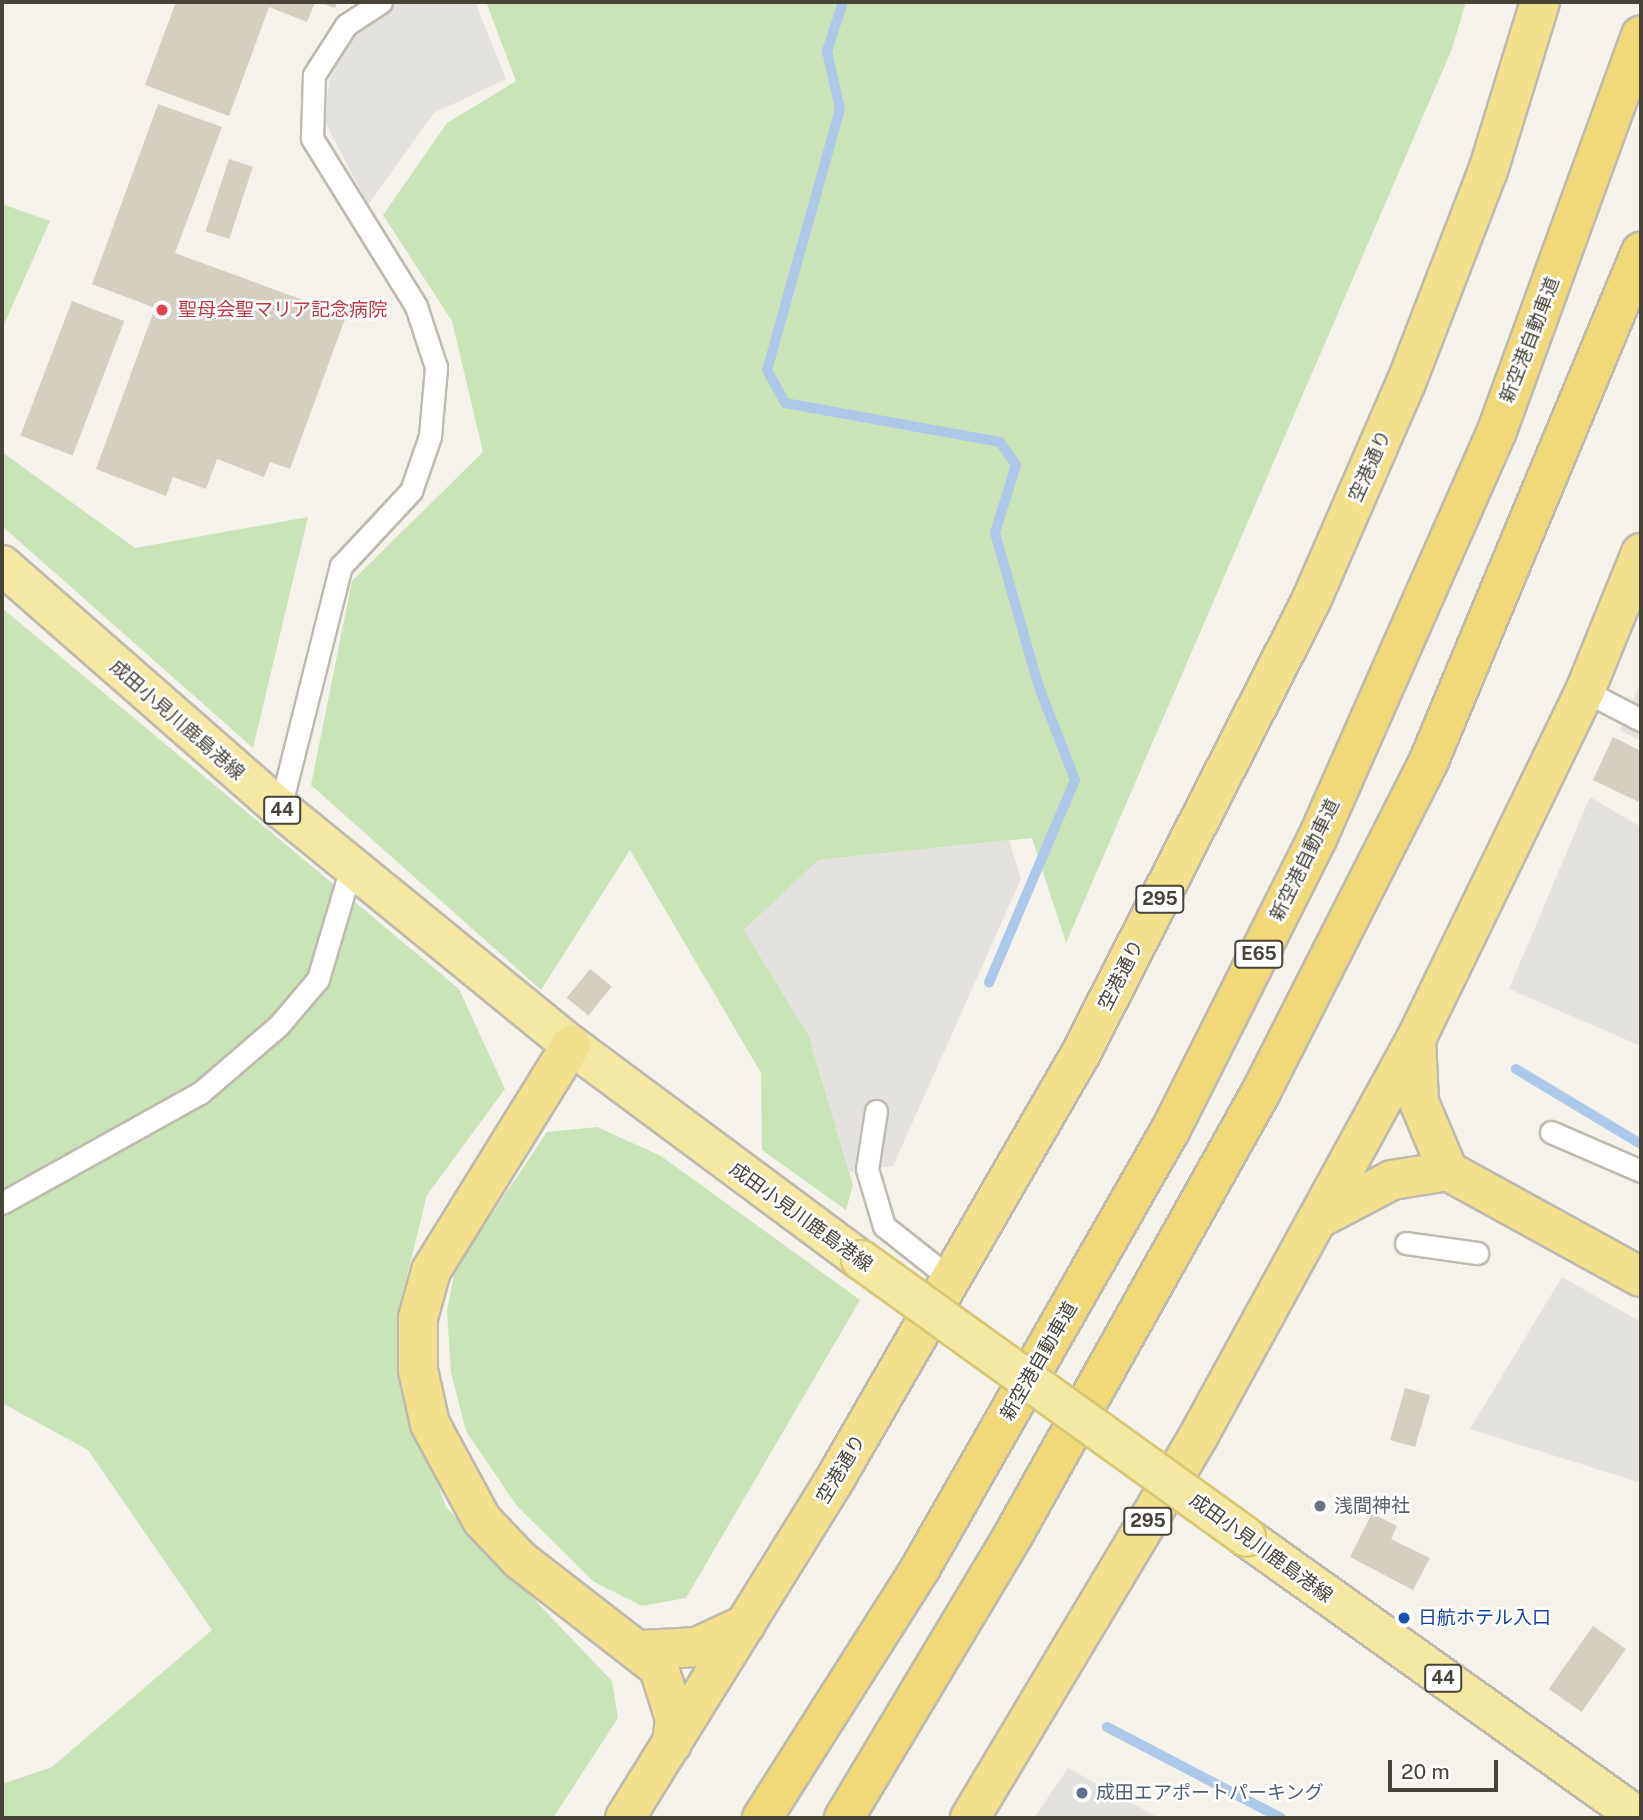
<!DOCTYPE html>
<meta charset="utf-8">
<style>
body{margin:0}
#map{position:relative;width:1643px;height:1820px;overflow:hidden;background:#f4f2ea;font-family:"Public Sans","Noto Sans JP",sans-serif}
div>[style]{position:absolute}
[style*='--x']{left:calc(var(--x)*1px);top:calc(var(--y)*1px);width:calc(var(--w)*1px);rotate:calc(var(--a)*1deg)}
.green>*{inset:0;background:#cae4b7}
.parking>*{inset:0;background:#e3e2de}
.stream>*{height:10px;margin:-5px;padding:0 5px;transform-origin:5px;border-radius:5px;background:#adc9ea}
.building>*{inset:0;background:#d4cfc1;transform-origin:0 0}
.roads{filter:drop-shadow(2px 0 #bebbae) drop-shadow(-2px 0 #bebbae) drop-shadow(0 2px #bebbae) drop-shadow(0 -2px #bebbae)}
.service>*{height:21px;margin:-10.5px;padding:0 10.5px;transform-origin:10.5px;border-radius:10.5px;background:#fff}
.primary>*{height:38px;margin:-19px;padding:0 19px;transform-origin:19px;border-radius:19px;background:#f5e8a2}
.trunk>*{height:38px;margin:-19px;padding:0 19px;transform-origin:19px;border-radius:19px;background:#f3e08d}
.motorway>*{height:38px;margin:-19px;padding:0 19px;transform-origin:19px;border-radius:19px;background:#f1d878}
.bridges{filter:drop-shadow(2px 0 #d9c873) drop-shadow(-2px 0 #d9c873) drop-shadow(0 2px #d9c873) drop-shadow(0 -2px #d9c873)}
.primary-bridge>*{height:38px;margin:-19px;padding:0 19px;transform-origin:19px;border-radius:19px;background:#f5e8a2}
.dots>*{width:19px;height:19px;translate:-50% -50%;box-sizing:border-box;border:4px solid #fff;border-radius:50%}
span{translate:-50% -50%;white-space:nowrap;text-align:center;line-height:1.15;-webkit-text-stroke:5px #fff;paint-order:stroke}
.shield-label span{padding:2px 5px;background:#fff;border:2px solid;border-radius:5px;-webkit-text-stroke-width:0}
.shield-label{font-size:18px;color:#474339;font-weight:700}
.health-label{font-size:19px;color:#be3a42}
.left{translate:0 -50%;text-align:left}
.street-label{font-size:19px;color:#474339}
.worship-label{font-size:19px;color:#5b616d}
.transit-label{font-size:19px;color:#164399}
.service-label{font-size:19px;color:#4e5e75}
.frame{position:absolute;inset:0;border:4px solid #474339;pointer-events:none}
.scale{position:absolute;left:1388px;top:1760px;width:110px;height:32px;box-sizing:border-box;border:4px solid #474339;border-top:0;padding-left:9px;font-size:21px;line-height:24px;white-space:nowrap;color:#474339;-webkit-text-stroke:5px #fff;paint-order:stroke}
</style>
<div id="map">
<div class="green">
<div style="clip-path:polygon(486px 2px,1466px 2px,1452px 49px,1066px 943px,1032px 838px,819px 860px,744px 930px,809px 1036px,853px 1185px,846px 1210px,762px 1150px,761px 1073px,630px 850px,541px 990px,311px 785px,352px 581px,483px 452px,452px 321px,383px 215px,447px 123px,516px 81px)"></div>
<div style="clip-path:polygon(2px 204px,50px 221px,2px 329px)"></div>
<div style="clip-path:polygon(2px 452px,135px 548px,308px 517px,253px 748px,2px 526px)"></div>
<div style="clip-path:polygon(2px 608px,459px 989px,505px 1089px,427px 1195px,399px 1308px,409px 1402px,446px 1507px,612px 1681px,618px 1718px,553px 1818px,2px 1818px,2px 1784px,52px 1767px,212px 1630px,88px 1450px,2px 1403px)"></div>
<div style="clip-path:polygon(597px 1127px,661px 1156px,860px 1300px,686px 1598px,642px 1606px,594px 1582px,517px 1506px,466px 1431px,451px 1373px,447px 1311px,455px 1269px,547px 1132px)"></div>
</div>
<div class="parking">
<div style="clip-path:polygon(374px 2px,475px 2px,506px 79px,434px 113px,368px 205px,324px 120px,330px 77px)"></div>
<div style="clip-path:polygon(1641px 681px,1641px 741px,1620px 730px)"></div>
<div style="clip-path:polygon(1590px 797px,1641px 827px,1641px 1046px,1509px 989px)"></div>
<div style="clip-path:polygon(1009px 840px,1021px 879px,893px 1166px,849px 1172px,809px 1036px,744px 930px,818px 860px)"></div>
<div style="clip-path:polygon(1562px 1277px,1641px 1322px,1641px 1483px,1470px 1429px)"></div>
<div style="clip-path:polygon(1068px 1768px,1159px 1818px,1034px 1818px)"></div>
</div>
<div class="stream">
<div style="--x:843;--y:2;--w:52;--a:108.1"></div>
<div style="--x:827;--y:51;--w:59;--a:77.4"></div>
<div style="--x:840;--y:109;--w:271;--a:105.6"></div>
<div style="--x:767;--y:370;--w:38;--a:61"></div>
<div style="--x:785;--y:403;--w:219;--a:10.3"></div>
<div style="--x:1000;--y:442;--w:28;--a:55"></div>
<div style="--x:1016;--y:465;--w:71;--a:107.2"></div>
<div style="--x:995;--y:533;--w:160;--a:74.1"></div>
<div style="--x:1039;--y:687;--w:100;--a:68.8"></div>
<div style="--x:1075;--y:780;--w:220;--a:113"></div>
<div style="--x:1516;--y:1069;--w:146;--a:31"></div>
<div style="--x:1107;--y:1727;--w:196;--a:27.6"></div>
</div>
<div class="building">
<div style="clip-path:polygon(176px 2px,315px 2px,307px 22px,269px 7px,229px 116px,145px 85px)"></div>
<div style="clip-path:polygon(318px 2px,337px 2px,335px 8px)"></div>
<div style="clip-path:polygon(158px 104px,222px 127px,175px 253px,346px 316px,290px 469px,270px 462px,264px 477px,217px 459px,206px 489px,173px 477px,166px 496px,96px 469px,155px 308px,92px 284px)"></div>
<div style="left:229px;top:159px;width:25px;height:76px;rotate:18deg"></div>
<div style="left:72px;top:301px;width:56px;height:144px;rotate:21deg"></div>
<div style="clip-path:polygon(1613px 737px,1641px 751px,1641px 803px,1593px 780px)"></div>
<div style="left:590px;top:969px;width:28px;height:37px;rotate:39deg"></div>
<div style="left:1405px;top:1388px;width:26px;height:54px;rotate:16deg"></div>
<div style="clip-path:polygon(1372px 1513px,1397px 1526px,1391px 1539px,1430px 1558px,1413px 1590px,1350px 1557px)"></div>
<div style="left:1593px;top:1626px;width:40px;height:77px;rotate:35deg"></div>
</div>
<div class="roads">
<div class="service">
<div style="--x:1585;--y:691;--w:63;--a:27.4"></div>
<div style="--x:280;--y:808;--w:250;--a:-75.9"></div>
<div style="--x:341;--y:566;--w:103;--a:-47"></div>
<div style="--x:411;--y:491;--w:58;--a:-70.9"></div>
<div style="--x:430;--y:436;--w:69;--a:-85"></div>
<div style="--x:436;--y:367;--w:64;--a:-108.2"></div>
<div style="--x:416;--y:306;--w:198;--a:-121.8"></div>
<div style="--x:312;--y:138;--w:63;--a:-88.2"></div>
<div style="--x:314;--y:75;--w:59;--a:-57.4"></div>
<div style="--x:346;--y:25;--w:42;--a:-33.3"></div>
<div style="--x:876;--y:1111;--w:59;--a:98.8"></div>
<div style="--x:867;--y:1169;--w:59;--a:73.4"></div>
<div style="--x:884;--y:1226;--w:85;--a:38.3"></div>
<div style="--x:1551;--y:1132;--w:98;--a:23.4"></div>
<div style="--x:2;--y:1203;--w:227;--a:-29.1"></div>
<div style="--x:200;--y:1093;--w:104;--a:-40.7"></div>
<div style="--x:279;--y:1025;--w:60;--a:-49.7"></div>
<div style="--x:318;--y:979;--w:120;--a:-73.5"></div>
<div style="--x:1406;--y:1243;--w:72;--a:8"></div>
</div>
<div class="primary">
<div style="--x:2;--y:565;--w:369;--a:41.2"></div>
<div style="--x:280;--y:808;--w:375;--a:39.2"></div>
<div style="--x:571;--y:1045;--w:361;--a:36.6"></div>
<div style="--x:1246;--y:1537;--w:484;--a:35.5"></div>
</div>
<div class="trunk">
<div style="--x:1416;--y:1040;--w:62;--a:87.2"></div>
<div style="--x:1419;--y:1102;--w:75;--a:67.2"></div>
<div style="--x:1448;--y:1171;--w:220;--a:28.8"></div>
<div style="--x:571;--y:1045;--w:266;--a:121.8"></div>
<div style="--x:431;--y:1271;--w:49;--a:105.5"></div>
<div style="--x:418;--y:1318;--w:52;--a:90"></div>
<div style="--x:418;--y:1370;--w:55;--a:77.5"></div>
<div style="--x:430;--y:1424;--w:109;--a:61.6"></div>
<div style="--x:482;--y:1520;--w:55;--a:46.5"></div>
<div style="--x:520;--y:1560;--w:176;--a:37.8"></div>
<div style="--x:659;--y:1668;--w:53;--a:72.6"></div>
<div style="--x:675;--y:1719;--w:25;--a:97"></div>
<div style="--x:1318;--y:1219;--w:84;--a:-27.8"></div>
<div style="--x:1392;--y:1180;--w:57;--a:-9.1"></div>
<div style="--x:643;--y:1650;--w:54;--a:-3.2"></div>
<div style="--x:697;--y:1647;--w:54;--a:-25.1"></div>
<div style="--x:625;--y:1818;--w:405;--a:-58.2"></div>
<div style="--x:838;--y:1474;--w:479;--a:-60"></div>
<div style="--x:1078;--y:1059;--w:514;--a:-63.04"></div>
<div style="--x:1311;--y:601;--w:238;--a:-66.5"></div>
<div style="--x:1406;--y:383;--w:227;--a:-68.9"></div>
<div style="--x:1488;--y:171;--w:177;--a:-72.9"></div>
<div style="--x:970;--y:1818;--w:446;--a:-59.1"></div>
<div style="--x:1199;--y:1435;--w:452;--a:-61.3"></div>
<div style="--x:1416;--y:1039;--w:387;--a:-64.1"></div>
<div style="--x:1585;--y:691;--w:149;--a:-67.9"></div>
</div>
<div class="motorway">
<div style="--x:762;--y:1818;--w:297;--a:-57.6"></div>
<div style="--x:921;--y:1567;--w:500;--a:-60.3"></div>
<div style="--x:1169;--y:1133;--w:329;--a:-63.3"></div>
<div style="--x:1317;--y:839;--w:446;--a:-66.2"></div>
<div style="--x:1497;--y:431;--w:421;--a:-70"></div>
<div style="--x:844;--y:1818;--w:333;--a:-59.1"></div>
<div style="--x:1015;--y:1532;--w:504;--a:-60.79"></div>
<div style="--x:1261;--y:1092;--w:369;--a:-63.1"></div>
<div style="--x:1428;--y:763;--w:554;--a:-67.37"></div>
</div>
</div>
<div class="bridges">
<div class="primary-bridge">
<div style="--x:861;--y:1260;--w:474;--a:35.7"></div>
</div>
</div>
<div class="dots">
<div style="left:162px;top:310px;background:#e0444e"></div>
<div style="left:1320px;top:1506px;background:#6b7280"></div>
<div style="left:1404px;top:1618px;background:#1a4fb4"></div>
<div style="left:1082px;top:1793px;background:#5c6f8a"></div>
</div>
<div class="shield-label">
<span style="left:282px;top:810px">44</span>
<span style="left:1160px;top:899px">295</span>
<span style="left:1259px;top:954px">E65</span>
<span style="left:1148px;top:1521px">295</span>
<span style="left:1443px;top:1678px">44</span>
</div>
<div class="health-label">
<span class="left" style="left:178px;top:310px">聖母会聖マリア記念病院</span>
</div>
<div class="street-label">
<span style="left:1530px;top:340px;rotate:-69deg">新空港自動車道</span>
<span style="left:1370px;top:466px;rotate:-66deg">空港通り</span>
<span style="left:177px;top:720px;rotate:41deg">成田小見川鹿島港線</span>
<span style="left:1305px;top:860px;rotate:-64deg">新空港自動車道</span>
<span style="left:1121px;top:975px;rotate:-63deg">空港通り</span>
<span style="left:801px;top:1217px;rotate:36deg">成田小見川鹿島港線</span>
<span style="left:1039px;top:1361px;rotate:-60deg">新空港自動車道</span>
<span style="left:841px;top:1469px;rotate:-59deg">空港通り</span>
<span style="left:1261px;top:1548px;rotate:36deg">成田小見川鹿島港線</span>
</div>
<div class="worship-label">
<span class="left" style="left:1334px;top:1506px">浅間神社</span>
</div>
<div class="transit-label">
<span class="left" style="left:1418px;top:1618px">日航ホテル入口</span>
</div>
<div class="service-label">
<span class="left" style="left:1096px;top:1793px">成田エアポートパーキング</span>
</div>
<div class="frame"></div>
<div class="scale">20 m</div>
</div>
